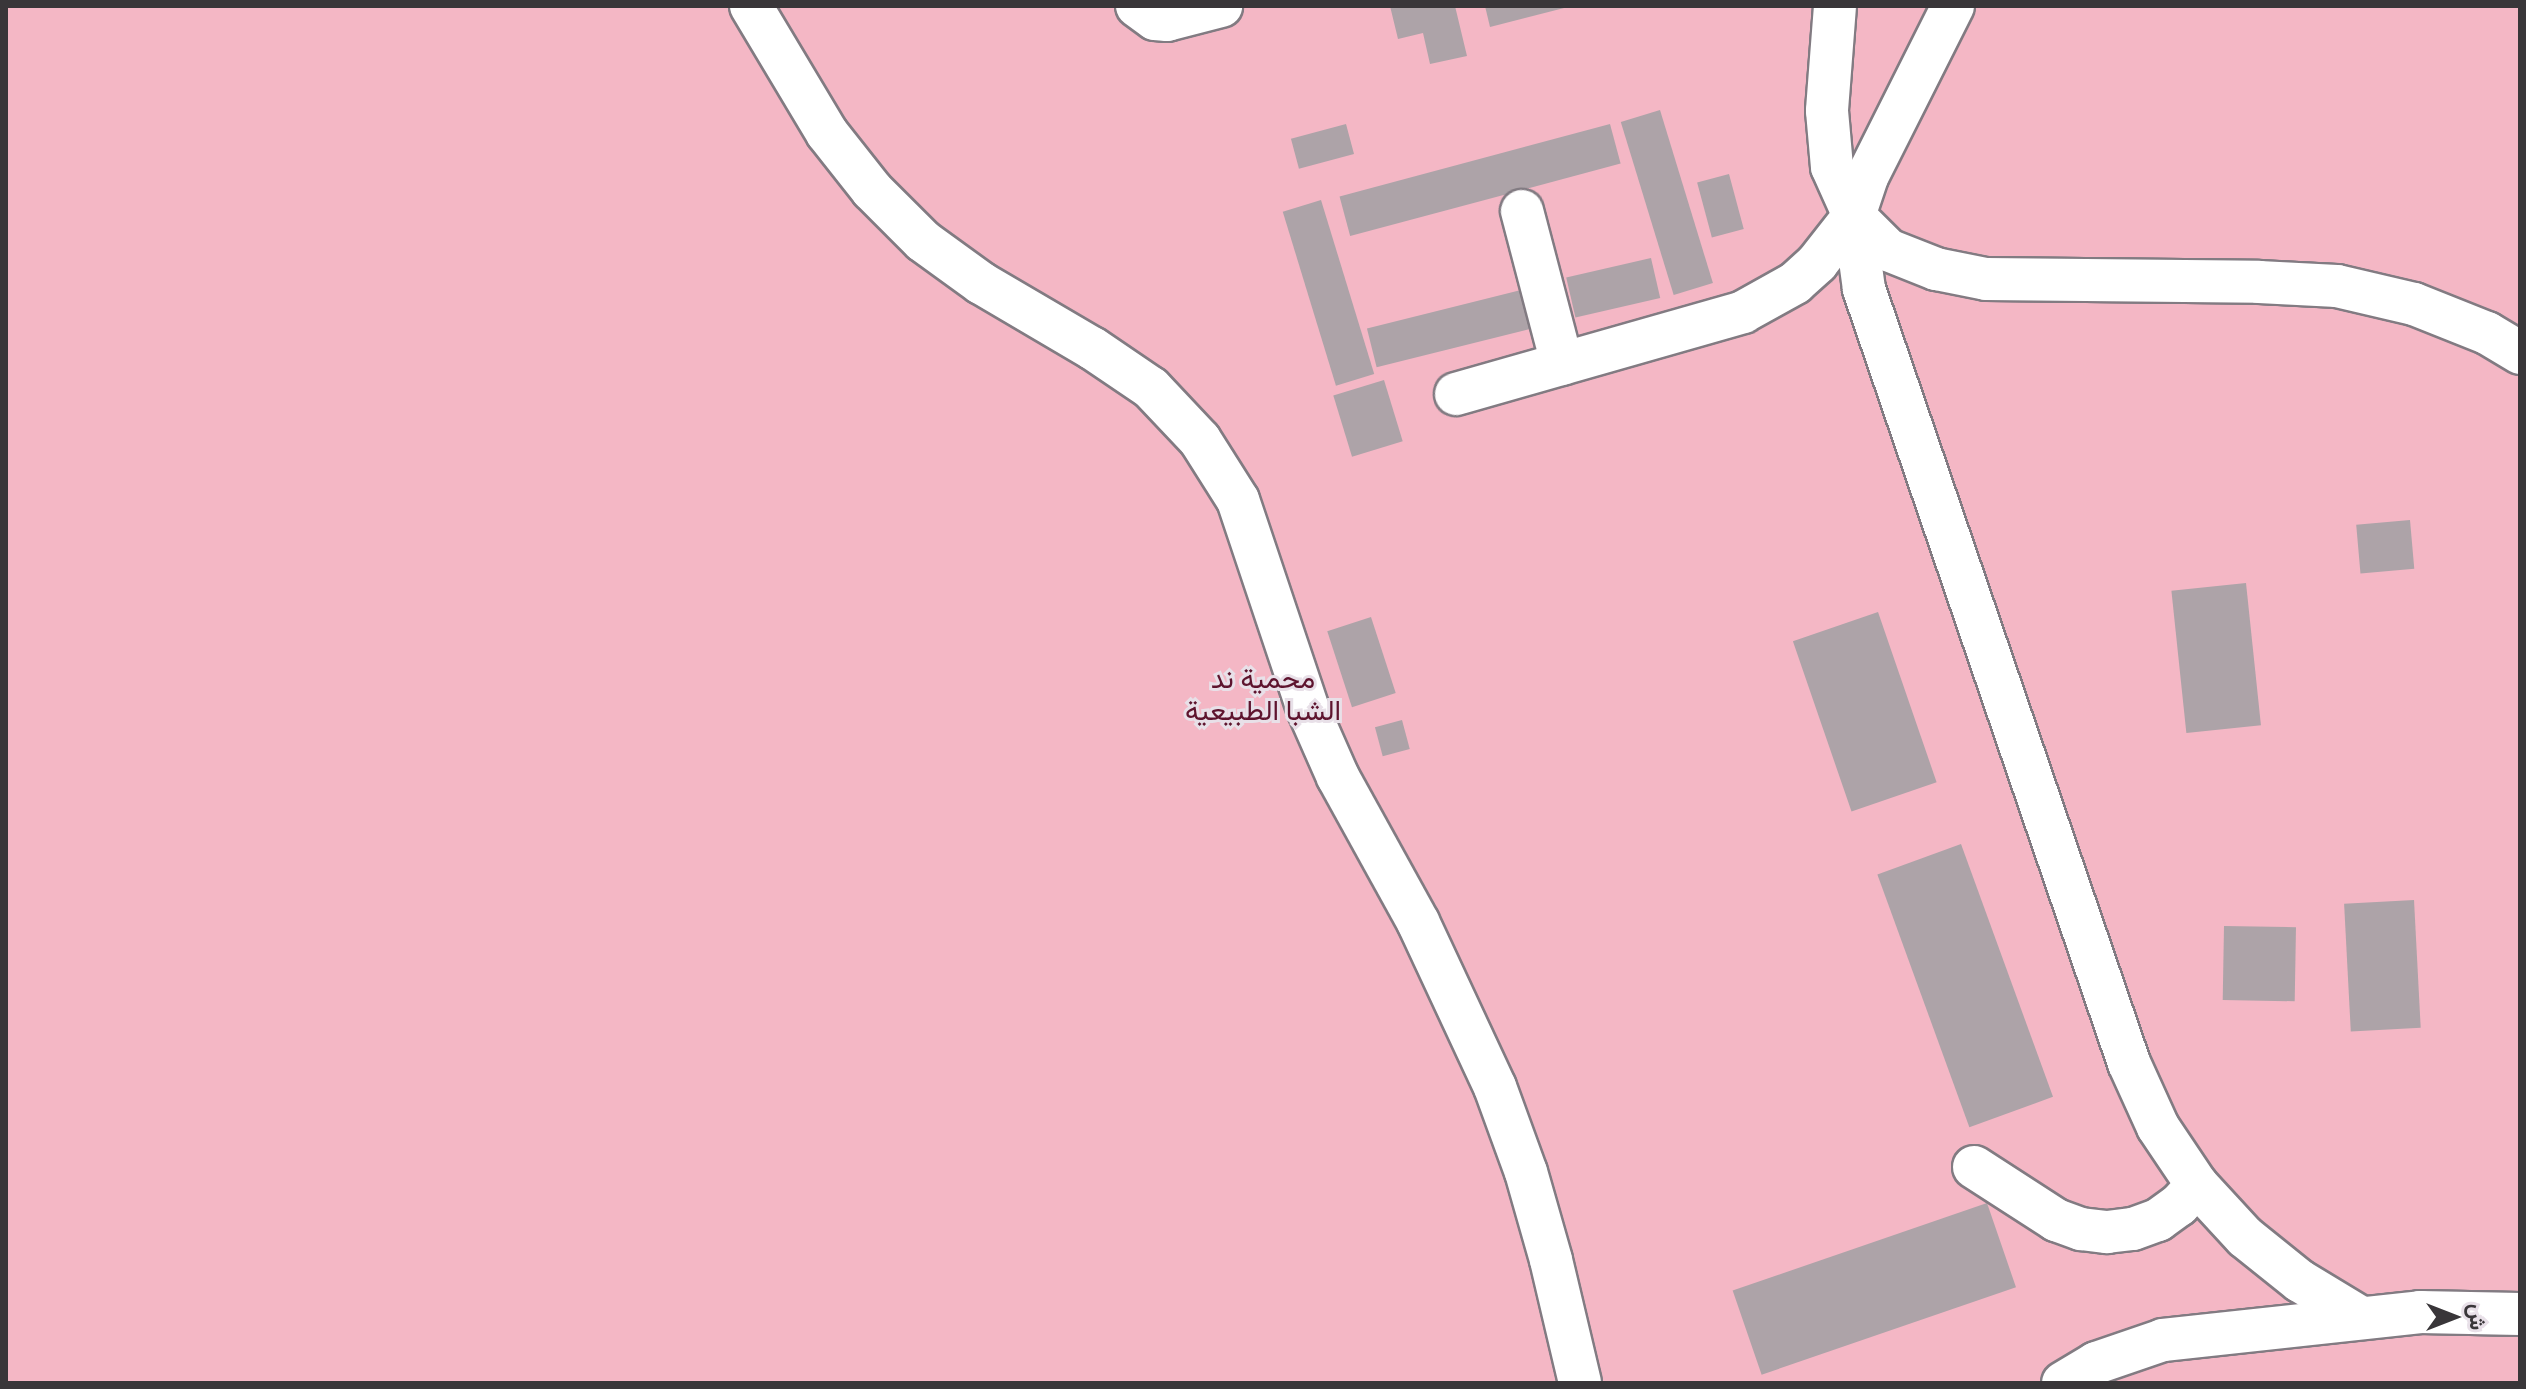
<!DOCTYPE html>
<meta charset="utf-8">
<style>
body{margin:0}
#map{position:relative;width:2526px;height:1389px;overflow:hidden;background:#e8e0e8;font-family:"Public Sans",Vazirmatn,sans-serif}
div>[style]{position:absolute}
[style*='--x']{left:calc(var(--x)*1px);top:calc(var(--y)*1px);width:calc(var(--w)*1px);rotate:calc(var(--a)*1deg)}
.green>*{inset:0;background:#f4b7c5;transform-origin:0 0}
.building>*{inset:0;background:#ada3a8;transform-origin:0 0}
.roads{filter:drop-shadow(2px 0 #827b82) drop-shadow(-2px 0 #827b82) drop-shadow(0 2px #827b82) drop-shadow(0 -2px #827b82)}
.minor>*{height:42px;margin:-21px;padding:0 21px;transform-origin:21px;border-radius:21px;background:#fff}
span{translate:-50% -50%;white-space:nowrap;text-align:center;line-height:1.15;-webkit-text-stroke:6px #e8e0e8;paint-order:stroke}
.park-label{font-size:28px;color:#5e142e}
.frame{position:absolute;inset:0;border:8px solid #393639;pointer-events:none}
.north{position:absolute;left:2414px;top:1277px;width:80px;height:80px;-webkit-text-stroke:6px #e8e0e8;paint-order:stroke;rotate:90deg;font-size:22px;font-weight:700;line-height:32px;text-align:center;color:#393639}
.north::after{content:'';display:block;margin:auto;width:28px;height:36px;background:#393639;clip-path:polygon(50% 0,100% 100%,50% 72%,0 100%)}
</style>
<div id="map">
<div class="green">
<div style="left:6px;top:6px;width:2514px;height:1377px"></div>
</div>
<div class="building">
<div style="clip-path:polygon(1390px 6px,1455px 6px,1467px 56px,1430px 64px,1423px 33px,1398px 39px)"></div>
<div style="clip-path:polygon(1485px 6px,1568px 6px,1568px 7px,1490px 27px)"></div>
<div style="left:1660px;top:110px;width:181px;height:41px;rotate:73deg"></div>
<div style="left:1346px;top:124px;width:31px;height:57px;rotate:75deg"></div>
<div style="left:1610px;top:124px;width:41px;height:280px;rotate:75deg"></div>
<div style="left:1729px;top:174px;width:57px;height:33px;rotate:75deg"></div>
<div style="left:1321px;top:200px;width:182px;height:40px;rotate:73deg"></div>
<div style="left:1651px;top:258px;width:41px;height:87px;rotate:77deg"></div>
<div style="left:1529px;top:288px;width:40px;height:167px;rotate:76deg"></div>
<div style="left:1384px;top:380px;width:64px;height:53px;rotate:73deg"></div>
<div style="left:2410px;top:520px;width:49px;height:54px;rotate:85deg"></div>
<div style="left:2246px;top:583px;width:143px;height:75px;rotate:84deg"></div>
<div style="left:1878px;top:612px;width:180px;height:90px;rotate:71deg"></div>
<div style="left:1371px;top:617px;width:80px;height:46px;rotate:72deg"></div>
<div style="left:1402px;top:720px;width:30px;height:28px;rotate:75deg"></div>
<div style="left:1961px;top:844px;width:269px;height:89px;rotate:70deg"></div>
<div style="left:2414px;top:900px;width:128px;height:70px;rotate:87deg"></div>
<div style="left:2224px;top:926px;width:72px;height:74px;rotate:1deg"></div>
<div style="left:1987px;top:1203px;width:89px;height:269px;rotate:71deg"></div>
</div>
<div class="roads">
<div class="minor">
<div style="--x:751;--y:6;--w:148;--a:59.1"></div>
<div style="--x:827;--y:133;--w:73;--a:51.7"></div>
<div style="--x:872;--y:190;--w:72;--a:45"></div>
<div style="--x:923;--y:241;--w:72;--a:35.9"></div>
<div style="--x:981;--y:283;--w:129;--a:30.4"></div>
<div style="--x:1092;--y:348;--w:71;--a:34.1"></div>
<div style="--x:1151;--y:388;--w:71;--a:46.7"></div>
<div style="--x:1200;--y:440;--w:71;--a:57.7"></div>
<div style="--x:1238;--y:500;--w:220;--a:71.5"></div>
<div style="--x:1308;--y:709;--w:74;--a:66.2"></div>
<div style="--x:1338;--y:777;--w:166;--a:61.1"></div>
<div style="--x:1418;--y:922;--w:182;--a:65"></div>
<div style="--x:1495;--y:1087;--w:90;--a:70"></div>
<div style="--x:1526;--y:1172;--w:91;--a:74.1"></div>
<div style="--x:1551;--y:1260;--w:126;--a:76.7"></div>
<div style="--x:1137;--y:6;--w:22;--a:36"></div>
<div style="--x:1155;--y:19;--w:12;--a:5"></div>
<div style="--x:1167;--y:20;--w:56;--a:-14.5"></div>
<div style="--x:1835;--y:6;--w:105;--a:94.4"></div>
<div style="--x:1827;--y:111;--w:56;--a:84.9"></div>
<div style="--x:1832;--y:167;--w:54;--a:65.8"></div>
<div style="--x:1854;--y:216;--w:48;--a:45"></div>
<div style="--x:1888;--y:250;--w:52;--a:21.6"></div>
<div style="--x:1936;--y:269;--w:51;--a:11.3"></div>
<div style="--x:1986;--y:279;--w:273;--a:0.6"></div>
<div style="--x:2259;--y:282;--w:78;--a:2.9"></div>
<div style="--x:2337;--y:286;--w:79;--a:13.2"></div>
<div style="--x:2414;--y:304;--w:79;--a:21.7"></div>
<div style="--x:2487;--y:333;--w:39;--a:31"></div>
<div style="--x:1953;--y:6;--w:191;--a:116.7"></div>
<div style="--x:1867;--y:177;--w:41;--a:108.4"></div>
<div style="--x:1854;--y:216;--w:74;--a:82.2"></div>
<div style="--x:1864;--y:289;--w:818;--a:71.1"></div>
<div style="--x:2129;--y:1063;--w:70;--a:65.6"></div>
<div style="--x:2158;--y:1127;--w:70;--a:56.1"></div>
<div style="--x:2197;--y:1185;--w:71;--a:47.3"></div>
<div style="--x:2245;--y:1237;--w:70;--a:38.7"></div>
<div style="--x:2300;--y:1281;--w:71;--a:31.2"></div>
<div style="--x:1522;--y:211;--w:158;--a:75.3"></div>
<div style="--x:1456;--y:394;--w:298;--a:-15.9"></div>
<div style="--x:1743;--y:312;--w:60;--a:-29.1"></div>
<div style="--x:1795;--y:283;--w:30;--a:-42"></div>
<div style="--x:1817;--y:263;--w:60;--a:-51.8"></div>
<div style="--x:1974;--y:1167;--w:98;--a:32.9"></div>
<div style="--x:2056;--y:1220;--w:27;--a:20"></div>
<div style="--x:2081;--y:1229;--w:26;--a:7"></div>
<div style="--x:2107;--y:1232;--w:26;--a:-7"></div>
<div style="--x:2133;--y:1229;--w:27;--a:-20"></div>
<div style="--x:2158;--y:1220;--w:26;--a:-36"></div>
<div style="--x:2179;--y:1205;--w:27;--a:-48"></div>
<div style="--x:2063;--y:1383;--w:39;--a:-31"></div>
<div style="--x:2096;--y:1363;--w:71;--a:-18.9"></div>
<div style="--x:2163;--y:1340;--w:259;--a:-6.2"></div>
<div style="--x:2420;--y:1312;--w:100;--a:1.1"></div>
</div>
</div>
<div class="park-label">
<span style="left:1263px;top:694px">محمية ند<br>الشبا الطبيعية</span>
</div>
<div class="frame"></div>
<div class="north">ش</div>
</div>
